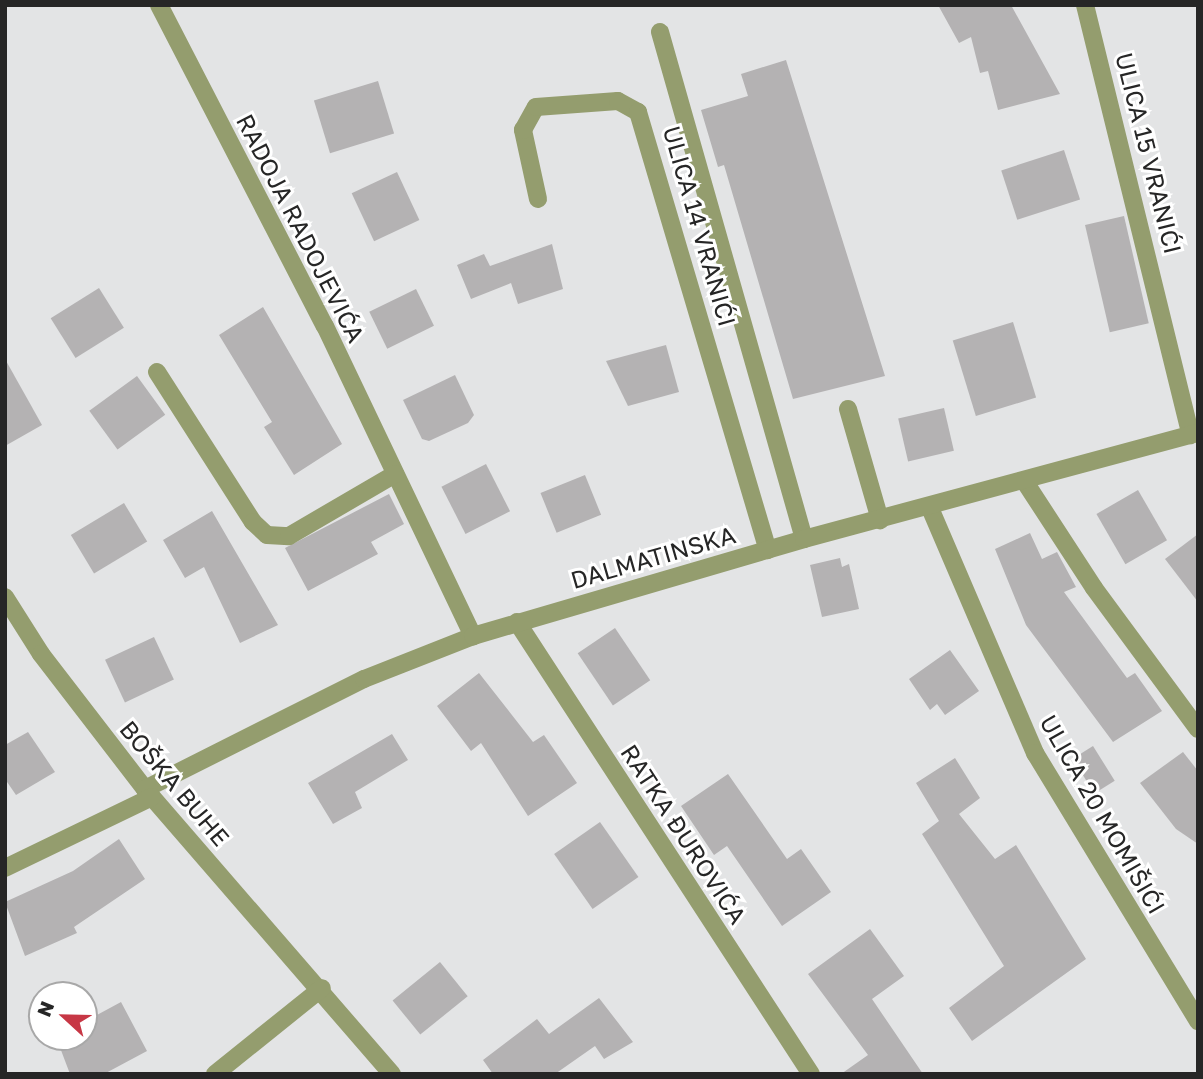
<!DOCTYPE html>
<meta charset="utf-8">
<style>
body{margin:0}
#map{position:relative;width:1203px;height:1079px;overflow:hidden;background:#e3e4e5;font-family:"Golos Text",sans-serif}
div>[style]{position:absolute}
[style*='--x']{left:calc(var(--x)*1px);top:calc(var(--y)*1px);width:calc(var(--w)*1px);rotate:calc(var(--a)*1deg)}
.building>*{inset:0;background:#b4b2b3;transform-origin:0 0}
.minor>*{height:18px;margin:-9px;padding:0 9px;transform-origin:9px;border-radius:9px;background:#949d6e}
span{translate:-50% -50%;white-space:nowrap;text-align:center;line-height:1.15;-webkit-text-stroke:6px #fff;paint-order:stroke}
.street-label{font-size:24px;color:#262626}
.frame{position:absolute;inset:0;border:7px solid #262626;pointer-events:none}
.north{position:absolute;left:28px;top:981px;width:70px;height:70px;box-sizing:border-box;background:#fff;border:2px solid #a8a8a8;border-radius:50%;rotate:292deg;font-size:19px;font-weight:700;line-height:28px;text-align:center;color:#262626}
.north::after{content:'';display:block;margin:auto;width:24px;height:32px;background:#c73745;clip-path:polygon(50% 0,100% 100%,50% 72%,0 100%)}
</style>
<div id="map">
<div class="building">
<div style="clip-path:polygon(938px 5px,1011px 5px,1060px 94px,998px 110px,988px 71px,980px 73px,971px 37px,959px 43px)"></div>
<div style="clip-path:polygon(786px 60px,885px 376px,793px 399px,724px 165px,718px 167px,701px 110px,748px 96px,741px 74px)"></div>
<div style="left:378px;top:81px;width:55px;height:67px;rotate:73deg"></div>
<div style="left:1064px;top:150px;width:52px;height:66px;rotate:72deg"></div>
<div style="left:397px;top:172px;width:53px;height:50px;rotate:65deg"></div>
<div style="left:1124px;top:216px;width:110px;height:40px;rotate:77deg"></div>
<div style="clip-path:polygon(552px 244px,563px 289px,518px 304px,511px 283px,471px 299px,457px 265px,484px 254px,490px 266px)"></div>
<div style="left:99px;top:288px;width:47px;height:57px;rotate:58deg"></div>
<div style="left:416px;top:289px;width:41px;height:52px;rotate:64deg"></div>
<div style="clip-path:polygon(263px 307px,342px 444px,294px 475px,264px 427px,272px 422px,219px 335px)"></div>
<div style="left:1013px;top:322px;width:79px;height:63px;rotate:73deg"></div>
<div style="clip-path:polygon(666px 345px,679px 392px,628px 406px,606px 361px)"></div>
<div style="clip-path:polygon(5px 359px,42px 425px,5px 446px)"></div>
<div style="clip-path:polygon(455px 375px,474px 415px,468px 423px,429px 441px,422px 439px,403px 400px)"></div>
<div style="left:137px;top:376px;width:48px;height:59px;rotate:54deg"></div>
<div style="left:944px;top:408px;width:44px;height:47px;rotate:77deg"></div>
<div style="left:486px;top:464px;width:53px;height:50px;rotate:63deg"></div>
<div style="left:585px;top:475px;width:43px;height:48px;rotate:68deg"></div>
<div style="left:1138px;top:490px;width:58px;height:48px;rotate:60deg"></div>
<div style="clip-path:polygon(389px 494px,404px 524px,371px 542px,378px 554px,308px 591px,285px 548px)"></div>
<div style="left:124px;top:503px;width:45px;height:62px;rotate:59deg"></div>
<div style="clip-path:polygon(212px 511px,278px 625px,240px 643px,204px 567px,185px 578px,163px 540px)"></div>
<div style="clip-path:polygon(1030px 533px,1042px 559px,1057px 552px,1076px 587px,1064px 592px,1127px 678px,1135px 673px,1162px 711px,1113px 742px,1026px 625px,995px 549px)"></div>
<div style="clip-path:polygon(1198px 534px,1198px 602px,1165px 559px)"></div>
<div style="clip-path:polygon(840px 558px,842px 567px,849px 564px,859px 609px,822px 617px,810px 565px)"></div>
<div style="left:615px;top:628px;width:63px;height:45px;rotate:56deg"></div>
<div style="left:154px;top:637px;width:47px;height:54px;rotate:65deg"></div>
<div style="clip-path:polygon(950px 650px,979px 691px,945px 715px,937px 704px,930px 710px,909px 679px)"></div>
<div style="clip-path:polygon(479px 673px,533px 742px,544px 735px,577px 783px,528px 816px,481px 743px,471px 751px,437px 706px)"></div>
<div style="clip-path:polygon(28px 732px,55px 772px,16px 795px,5px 779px,5px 745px)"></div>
<div style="clip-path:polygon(392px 734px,408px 760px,355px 792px,362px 808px,333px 824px,308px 783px)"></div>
<div style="left:1093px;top:746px;width:41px;height:24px;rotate:58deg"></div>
<div style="clip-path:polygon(1183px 752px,1198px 771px,1198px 844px,1176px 829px,1140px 783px)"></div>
<div style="clip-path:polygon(955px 758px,980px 798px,959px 814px,995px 859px,1016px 845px,1086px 959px,972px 1041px,949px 1008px,1004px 966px,922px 834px,939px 821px,916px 783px)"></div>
<div style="clip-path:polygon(728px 774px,787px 859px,801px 849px,831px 892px,782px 926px,727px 846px,714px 855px,681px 806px)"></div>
<div style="left:600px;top:822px;width:67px;height:56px;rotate:55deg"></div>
<div style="clip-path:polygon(119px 839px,145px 879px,74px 927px,77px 933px,25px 956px,5px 902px,73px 871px)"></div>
<div style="clip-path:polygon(870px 929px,904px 976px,872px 999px,923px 1074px,841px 1074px,868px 1055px,808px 974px)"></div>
<div style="left:440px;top:962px;width:44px;height:61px;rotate:51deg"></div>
<div style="clip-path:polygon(599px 998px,633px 1042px,604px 1059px,595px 1046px,555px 1074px,493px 1074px,483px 1060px,537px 1019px,549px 1034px)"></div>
<div style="clip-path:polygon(121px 1002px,147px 1051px,104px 1074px,70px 1074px,56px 1037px,84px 1037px,84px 1022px)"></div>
</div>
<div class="minor">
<div style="--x:159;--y:5;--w:361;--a:62.7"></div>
<div style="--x:325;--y:326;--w:344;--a:64.5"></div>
<div style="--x:1085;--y:5;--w:443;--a:76.2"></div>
<div style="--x:660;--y:32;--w:527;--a:74.14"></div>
<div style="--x:538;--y:199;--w:71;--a:-102.3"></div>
<div style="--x:523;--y:130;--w:26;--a:-61"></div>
<div style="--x:536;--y:107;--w:82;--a:-4.2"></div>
<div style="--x:618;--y:101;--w:23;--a:29"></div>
<div style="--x:638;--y:112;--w:457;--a:73.5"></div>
<div style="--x:157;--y:372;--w:178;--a:57.4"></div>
<div style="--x:253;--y:522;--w:19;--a:43"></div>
<div style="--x:267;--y:535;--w:22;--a:3"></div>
<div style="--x:289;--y:536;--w:123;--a:-30.3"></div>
<div style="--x:848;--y:409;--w:116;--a:73.9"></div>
<div style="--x:1025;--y:482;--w:126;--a:56.9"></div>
<div style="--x:1094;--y:588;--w:175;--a:53.6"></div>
<div style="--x:930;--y:508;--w:267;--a:66.8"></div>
<div style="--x:1035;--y:753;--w:314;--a:58.7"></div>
<div style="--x:5;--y:597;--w:67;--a:57.7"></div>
<div style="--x:41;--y:654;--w:170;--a:52.4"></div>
<div style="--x:145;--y:789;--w:377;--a:49.1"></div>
<div style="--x:517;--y:622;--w:539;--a:56.96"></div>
<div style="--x:145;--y:789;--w:245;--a:-26.7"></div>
<div style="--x:364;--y:679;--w:117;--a:-21.5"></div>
<div style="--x:473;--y:636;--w:345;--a:-16.3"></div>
<div style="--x:804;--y:539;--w:408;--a:-15.1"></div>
<div style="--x:5;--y:868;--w:163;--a:-25.8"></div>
<div style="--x:215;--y:1074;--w:137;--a:-38.8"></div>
</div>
<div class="street-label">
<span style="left:1149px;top:153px;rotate:76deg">ULICA 15 VRANIĆI</span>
<span style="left:700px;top:226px;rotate:74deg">ULICA 14 VRANIĆI</span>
<span style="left:301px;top:228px;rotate:63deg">RADOJA RADOJEVIĆA</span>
<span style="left:653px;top:557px;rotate:-16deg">DALMATINSKA</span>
<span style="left:175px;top:783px;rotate:50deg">BOŠKA BUHE</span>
<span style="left:1103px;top:814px;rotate:60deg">ULICA 20 MOMIŠIĆI</span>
<span style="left:684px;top:834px;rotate:57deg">RATKA ĐUROVIĆA</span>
</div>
<div class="frame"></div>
<div class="north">N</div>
</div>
